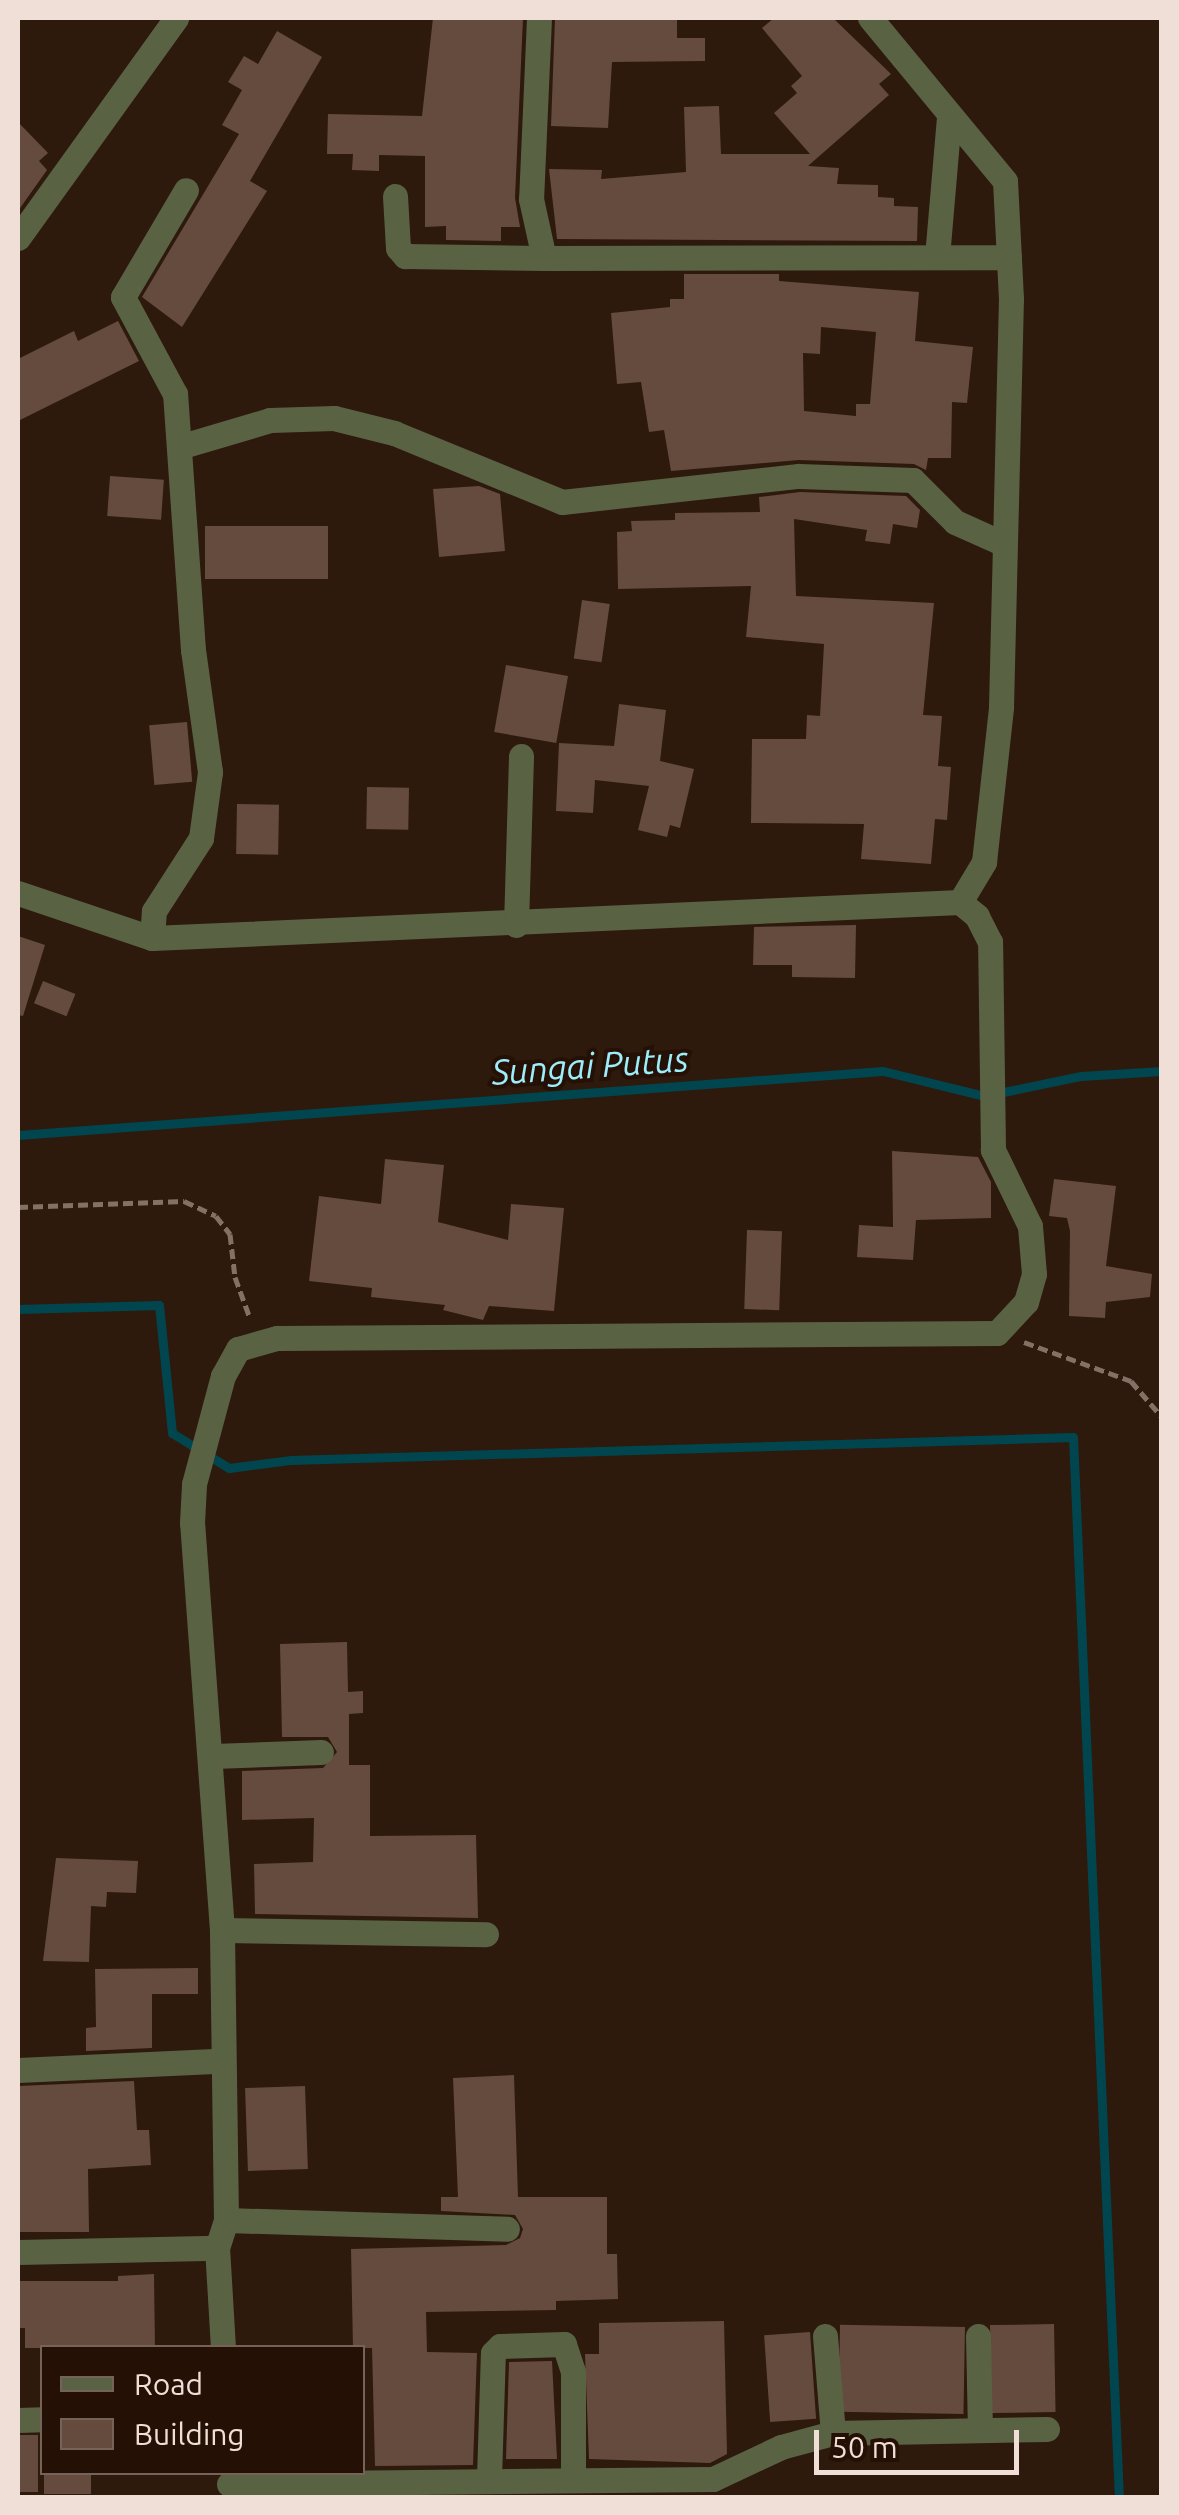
<!DOCTYPE html>
<style>
body{margin:0}
#map{position:relative;width:1179px;height:2515px;overflow:hidden;background:#2e190d;font-family:Ubuntu,sans-serif}
div>[style]{position:absolute}
[style*='--x']{left:calc(var(--x)*1px);top:calc(var(--y)*1px);width:calc(var(--w)*1px);rotate:calc(var(--a)*1deg)}
.stream>*{height:9px;margin:-4.5px;padding:0 4.5px;transform-origin:4.5px;border-radius:4.5px;background:#01464f}
.building>*{inset:0;background:#644b3d;transform-origin:0 0}
.path>*{height:5px;margin-top:-2.5px;transform-origin:0;background:repeating-linear-gradient(90deg,#837166 0 10px,transparent 0 15px)}
.minor>*{height:25px;margin:-12.5px;padding:0 12.5px;transform-origin:12.5px;border-radius:12.5px;background:#5a6244}
span{translate:-50% -50%;white-space:nowrap;text-align:center;line-height:1.15;-webkit-text-stroke:8px #241005;paint-order:stroke}
.water-label{font-size:35px;color:#9dedfa;font-style:italic}
.frame{position:absolute;inset:0;border:20px solid #efdfd7;pointer-events:none}
.legend{position:absolute;left:40px;top:2345px;width:325px;height:130px;box-sizing:border-box;background:#241005;border:2px solid #756359;margin:0;padding:12px 18px;list-style:none;font-size:30px;color:#efdfd7}
.legend li{display:flex;align-items:center;gap:20px;height:50px}
.legend b{width:50px;border:2px solid #756359}
.scale{position:absolute;left:814px;top:2430px;width:205px;height:45px;box-sizing:border-box;border:5px solid #efdfd7;border-top:0;padding-left:12px;font-size:30px;line-height:35px;white-space:nowrap;color:#efdfd7;-webkit-text-stroke:8px #241005;paint-order:stroke}
</style>
<div id="map">
<div class="stream">
<div style="--x:18;--y:1135;--w:867;--a:-4.23"></div>
<div style="--x:883;--y:1071;--w:104;--a:13.9"></div>
<div style="--x:984;--y:1096;--w:99;--a:-11.7"></div>
<div style="--x:1081;--y:1076;--w:81;--a:-3.5"></div>
<div style="--x:18;--y:1309;--w:141;--a:-1.6"></div>
<div style="--x:159;--y:1305;--w:129;--a:84.2"></div>
<div style="--x:172;--y:1433;--w:67;--a:31.6"></div>
<div style="--x:229;--y:1468;--w:63;--a:-7.4"></div>
<div style="--x:291;--y:1460;--w:782;--a:-1.68"></div>
<div style="--x:1073;--y:1437;--w:1062;--a:87.52"></div>
</div>
<div class="building">
<div style="clip-path:polygon(433px 18px,523px 18px,515px 198px,520px 227px,501px 227px,501px 241px,446px 240px,446px 226px,425px 227px,425px 156px,379px 155px,379px 171px,352px 170px,353px 154px,327px 154px,328px 114px,422px 116px)"></div>
<div style="clip-path:polygon(555px 18px,677px 18px,677px 38px,705px 38px,705px 61px,612px 62px,608px 128px,551px 126px)"></div>
<div style="clip-path:polygon(774px 18px,833px 18px,891px 74px,879px 84px,889px 95px,808px 166px,839px 168px,837px 184px,878px 185px,878px 197px,894px 198px,894px 206px,918px 207px,917px 241px,557px 239px,549px 169px,602px 170px,601px 179px,686px 172px,684px 107px,719px 106px,721px 154px,810px 154px,774px 113px,797px 93px,791px 86px,802px 76px,762px 28px)"></div>
<div style="clip-path:polygon(277px 31px,322px 57px,250px 181px,267px 191px,182px 327px,142px 297px,239px 134px,222px 125px,242px 90px,228px 82px,244px 56px,258px 64px)"></div>
<div style="clip-path:polygon(18px 122px,48px 153px,39px 161px,47px 170px,18px 211px)"></div>
<div style="clip-path:polygon(evenodd,684px 274px,779px 274px,779px 281px,919px 292px,915px 341px,973px 347px,967px 403px,952px 402px,951px 458px,928px 458px,926px 470px,914px 464px,799px 460px,671px 471px,664px 430px,649px 432px,641px 382px,617px 384px,611px 313px,670px 307px,670px 299px,684px 299px,684px 274px,821px 327px,876px 332px,870px 404px,856px 404px,856px 416px,804px 411px,803px 353px,820px 354px,821px 327px)"></div>
<div style="clip-path:polygon(118px 321px,139px 361px,18px 421px,18px 359px,74px 331px,78px 341px)"></div>
<div style="left:110px;top:476px;width:54px;height:40px;rotate:4deg"></div>
<div style="clip-path:polygon(479px 486px,500px 494px,505px 551px,439px 557px,433px 489px)"></div>
<div style="clip-path:polygon(800px 492px,906px 496px,920px 510px,917px 528px,893px 524px,890px 544px,865px 541px,867px 530px,794px 519px,796px 596px,934px 603px,923px 715px,942px 716px,938px 766px,951px 767px,947px 820px,935px 819px,931px 864px,861px 859px,864px 824px,751px 823px,752px 739px,806px 739px,807px 715px,820px 716px,824px 644px,746px 637px,751px 586px,618px 589px,617px 532px,632px 531px,631px 521px,675px 520px,675px 513px,760px 512px,759px 497px)"></div>
<div style="left:328px;top:526px;width:53px;height:123px;rotate:90deg"></div>
<div style="left:582px;top:600px;width:28px;height:59px;rotate:8deg"></div>
<div style="left:506px;top:665px;width:63px;height:68px;rotate:10deg"></div>
<div style="clip-path:polygon(619px 704px,666px 710px,660px 761px,694px 769px,680px 828px,670px 825px,667px 837px,638px 830px,649px 786px,595px 780px,593px 813px,556px 811px,559px 743px,614px 746px)"></div>
<div style="left:187px;top:722px;width:60px;height:38px;rotate:85deg"></div>
<div style="left:367px;top:787px;width:42px;height:42px;rotate:1deg"></div>
<div style="left:237px;top:804px;width:42px;height:50px;rotate:1deg"></div>
<div style="clip-path:polygon(856px 925px,855px 978px,792px 977px,792px 965px,753px 965px,754px 927px)"></div>
<div style="clip-path:polygon(18px 936px,45px 945px,23px 1016px,18px 1015px)"></div>
<div style="left:43px;top:981px;width:35px;height:24px;rotate:22deg"></div>
<div style="clip-path:polygon(892px 1151px,978px 1157px,991px 1182px,991px 1218px,916px 1220px,913px 1260px,857px 1257px,859px 1225px,893px 1227px)"></div>
<div style="clip-path:polygon(385px 1159px,444px 1165px,438px 1222px,508px 1240px,511px 1204px,564px 1208px,554px 1311px,489px 1306px,483px 1320px,443px 1310px,445px 1305px,371px 1297px,372px 1288px,309px 1281px,319px 1196px,381px 1204px)"></div>
<div style="clip-path:polygon(1054px 1179px,1116px 1186px,1106px 1266px,1152px 1274px,1150px 1297px,1106px 1302px,1105px 1318px,1069px 1316px,1070px 1231px,1067px 1218px,1049px 1216px)"></div>
<div style="left:747px;top:1230px;width:35px;height:79px;rotate:2deg"></div>
<div style="clip-path:polygon(347px 1642px,348px 1692px,363px 1691px,363px 1713px,349px 1714px,349px 1765px,370px 1765px,370px 1836px,476px 1835px,478px 1918px,255px 1914px,254px 1864px,313px 1862px,314px 1818px,242px 1820px,242px 1771px,323px 1768px,337px 1752px,328px 1737px,282px 1737px,280px 1644px)"></div>
<div style="clip-path:polygon(56px 1858px,138px 1861px,136px 1893px,107px 1892px,106px 1907px,91px 1906px,89px 1962px,43px 1961px)"></div>
<div style="clip-path:polygon(198px 1968px,198px 1994px,152px 1994px,152px 2048px,86px 2051px,86px 2028px,96px 2027px,95px 1969px)"></div>
<div style="clip-path:polygon(514px 2075px,518px 2197px,607px 2197px,607px 2254px,617px 2254px,618px 2299px,556px 2301px,556px 2310px,426px 2312px,427px 2352px,477px 2353px,473px 2465px,375px 2466px,372px 2348px,353px 2348px,351px 2249px,506px 2245px,520px 2238px,523px 2229px,515px 2215px,441px 2211px,441px 2197px,458px 2197px,453px 2078px)"></div>
<div style="clip-path:polygon(134px 2081px,137px 2130px,149px 2130px,151px 2165px,88px 2169px,89px 2232px,18px 2232px,18px 2086px)"></div>
<div style="left:305px;top:2086px;width:83px;height:60px;rotate:88deg"></div>
<div style="clip-path:polygon(154px 2274px,155px 2348px,25px 2348px,25px 2328px,18px 2328px,18px 2281px,118px 2281px,118px 2276px)"></div>
<div style="clip-path:polygon(724px 2321px,727px 2454px,710px 2463px,589px 2459px,585px 2354px,599px 2354px,599px 2323px)"></div>
<div style="left:1054px;top:2324px;width:88px;height:64px;rotate:89deg"></div>
<div style="left:965px;top:2327px;width:87px;height:125px;rotate:91deg"></div>
<div style="left:810px;top:2332px;width:87px;height:46px;rotate:86deg"></div>
<div style="clip-path:polygon(552px 2361px,557px 2459px,506px 2459px,509px 2362px)"></div>
<div style="left:38px;top:2435px;width:57px;height:20px;rotate:90deg"></div>
<div style="left:44px;top:2472px;width:47px;height:22px"></div>
</div>
<div class="path">
<div style="--x:18;--y:1207;--w:166;--a:-2.1"></div>
<div style="--x:184;--y:1201;--w:35;--a:25"></div>
<div style="--x:216;--y:1216;--w:23;--a:52"></div>
<div style="--x:230;--y:1234;--w:43;--a:83.4"></div>
<div style="--x:235;--y:1277;--w:44;--a:69.9"></div>
<div style="--x:1024;--y:1342;--w:114;--a:20"></div>
<div style="--x:1131;--y:1381;--w:48;--a:49.3"></div>
</div>
<div class="minor">
<div style="--x:539;--y:18;--w:181;--a:92.5"></div>
<div style="--x:531;--y:199;--w:60;--a:77.6"></div>
<div style="--x:544;--y:258;--w:465;--a:-0.1"></div>
<div style="--x:395;--y:196;--w:52;--a:86.7"></div>
<div style="--x:398;--y:248;--w:11;--a:49"></div>
<div style="--x:405;--y:256;--w:139;--a:0.8"></div>
<div style="--x:18;--y:238;--w:271;--a:-54.3"></div>
<div style="--x:937;--y:257;--w:141;--a:-85.1"></div>
<div style="--x:179;--y:447;--w:95;--a:-16.5"></div>
<div style="--x:270;--y:420;--w:64;--a:-1.8"></div>
<div style="--x:334;--y:418;--w:62;--a:14"></div>
<div style="--x:394;--y:433;--w:182;--a:22.3"></div>
<div style="--x:562;--y:502;--w:238;--a:-6.3"></div>
<div style="--x:799;--y:476;--w:114;--a:2"></div>
<div style="--x:913;--y:480;--w:59;--a:45"></div>
<div style="--x:955;--y:522;--w:51;--a:24.1"></div>
<div style="--x:18;--y:893;--w:141;--a:18.6"></div>
<div style="--x:152;--y:938;--w:809;--a:-2.55"></div>
<div style="--x:960;--y:902;--w:47;--a:-59"></div>
<div style="--x:984;--y:862;--w:156;--a:-83.7"></div>
<div style="--x:1001;--y:707;--w:408;--a:-88.6"></div>
<div style="--x:1011;--y:299;--w:118;--a:-92.9"></div>
<div style="--x:1005;--y:181;--w:212;--a:-129.6"></div>
<div style="--x:516;--y:925;--w:169;--a:-88.3"></div>
<div style="--x:152;--y:938;--w:27;--a:-86"></div>
<div style="--x:154;--y:911;--w:87;--a:-57.2"></div>
<div style="--x:201;--y:838;--w:67;--a:-82.2"></div>
<div style="--x:210;--y:772;--w:123;--a:-97.9"></div>
<div style="--x:193;--y:650;--w:257;--a:-94"></div>
<div style="--x:175;--y:394;--w:110;--a:-118.2"></div>
<div style="--x:123;--y:297;--w:124;--a:-59.5"></div>
<div style="--x:213;--y:1756;--w:108;--a:-2.1"></div>
<div style="--x:222;--y:1930;--w:264;--a:0.9"></div>
<div style="--x:18;--y:2070;--w:202;--a:-2.6"></div>
<div style="--x:226;--y:2220;--w:281;--a:1.8"></div>
<div style="--x:18;--y:2252;--w:199;--a:-1.2"></div>
<div style="--x:825;--y:2336;--w:97;--a:85.3"></div>
<div style="--x:978;--y:2336;--w:94;--a:88.8"></div>
<div style="--x:223;--y:2348;--w:100;--a:-93.4"></div>
<div style="--x:217;--y:2248;--w:29;--a:-72"></div>
<div style="--x:226;--y:2220;--w:290;--a:-90.8"></div>
<div style="--x:222;--y:1930;--w:408;--a:-94.2"></div>
<div style="--x:192;--y:1523;--w:39;--a:-87"></div>
<div style="--x:194;--y:1484;--w:112;--a:-75"></div>
<div style="--x:223;--y:1376;--w:31;--a:-61"></div>
<div style="--x:238;--y:1349;--w:41;--a:-15.8"></div>
<div style="--x:277;--y:1338;--w:720;--a:-0.4"></div>
<div style="--x:997;--y:1333;--w:42;--a:-46.9"></div>
<div style="--x:1026;--y:1302;--w:29;--a:-74"></div>
<div style="--x:1034;--y:1274;--w:48;--a:-94.8"></div>
<div style="--x:1030;--y:1226;--w:85;--a:-116"></div>
<div style="--x:993;--y:1150;--w:208;--a:-90.8"></div>
<div style="--x:990;--y:942;--w:29;--a:-117"></div>
<div style="--x:977;--y:916;--w:22;--a:-141"></div>
<div style="--x:18;--y:2420;--w:24;--a:-2"></div>
<div style="--x:489;--y:2478;--w:125;--a:-88.2"></div>
<div style="--x:493;--y:2353;--w:10;--a:-45"></div>
<div style="--x:500;--y:2346;--w:64;--a:-1.8"></div>
<div style="--x:564;--y:2344;--w:28;--a:72"></div>
<div style="--x:573;--y:2371;--w:105;--a:90"></div>
<div style="--x:229;--y:2484;--w:484;--a:-0.6"></div>
<div style="--x:713;--y:2479;--w:75;--a:-25.2"></div>
<div style="--x:781;--y:2447;--w:54;--a:-15.1"></div>
<div style="--x:833;--y:2433;--w:214;--a:-1.1"></div>
</div>
<div class="water-label">
<span style="left:590px;top:1065px;rotate:-4deg">Sungai Putus</span>
</div>
<div class="frame"></div>
<ul class="legend">
<li><b style="height:12px;background:#5a6244"></b>Road</li>
<li><b style="height:28px;background:#644b3d"></b>Building</li>
</ul>
<div class="scale">50 m</div>
</div>
